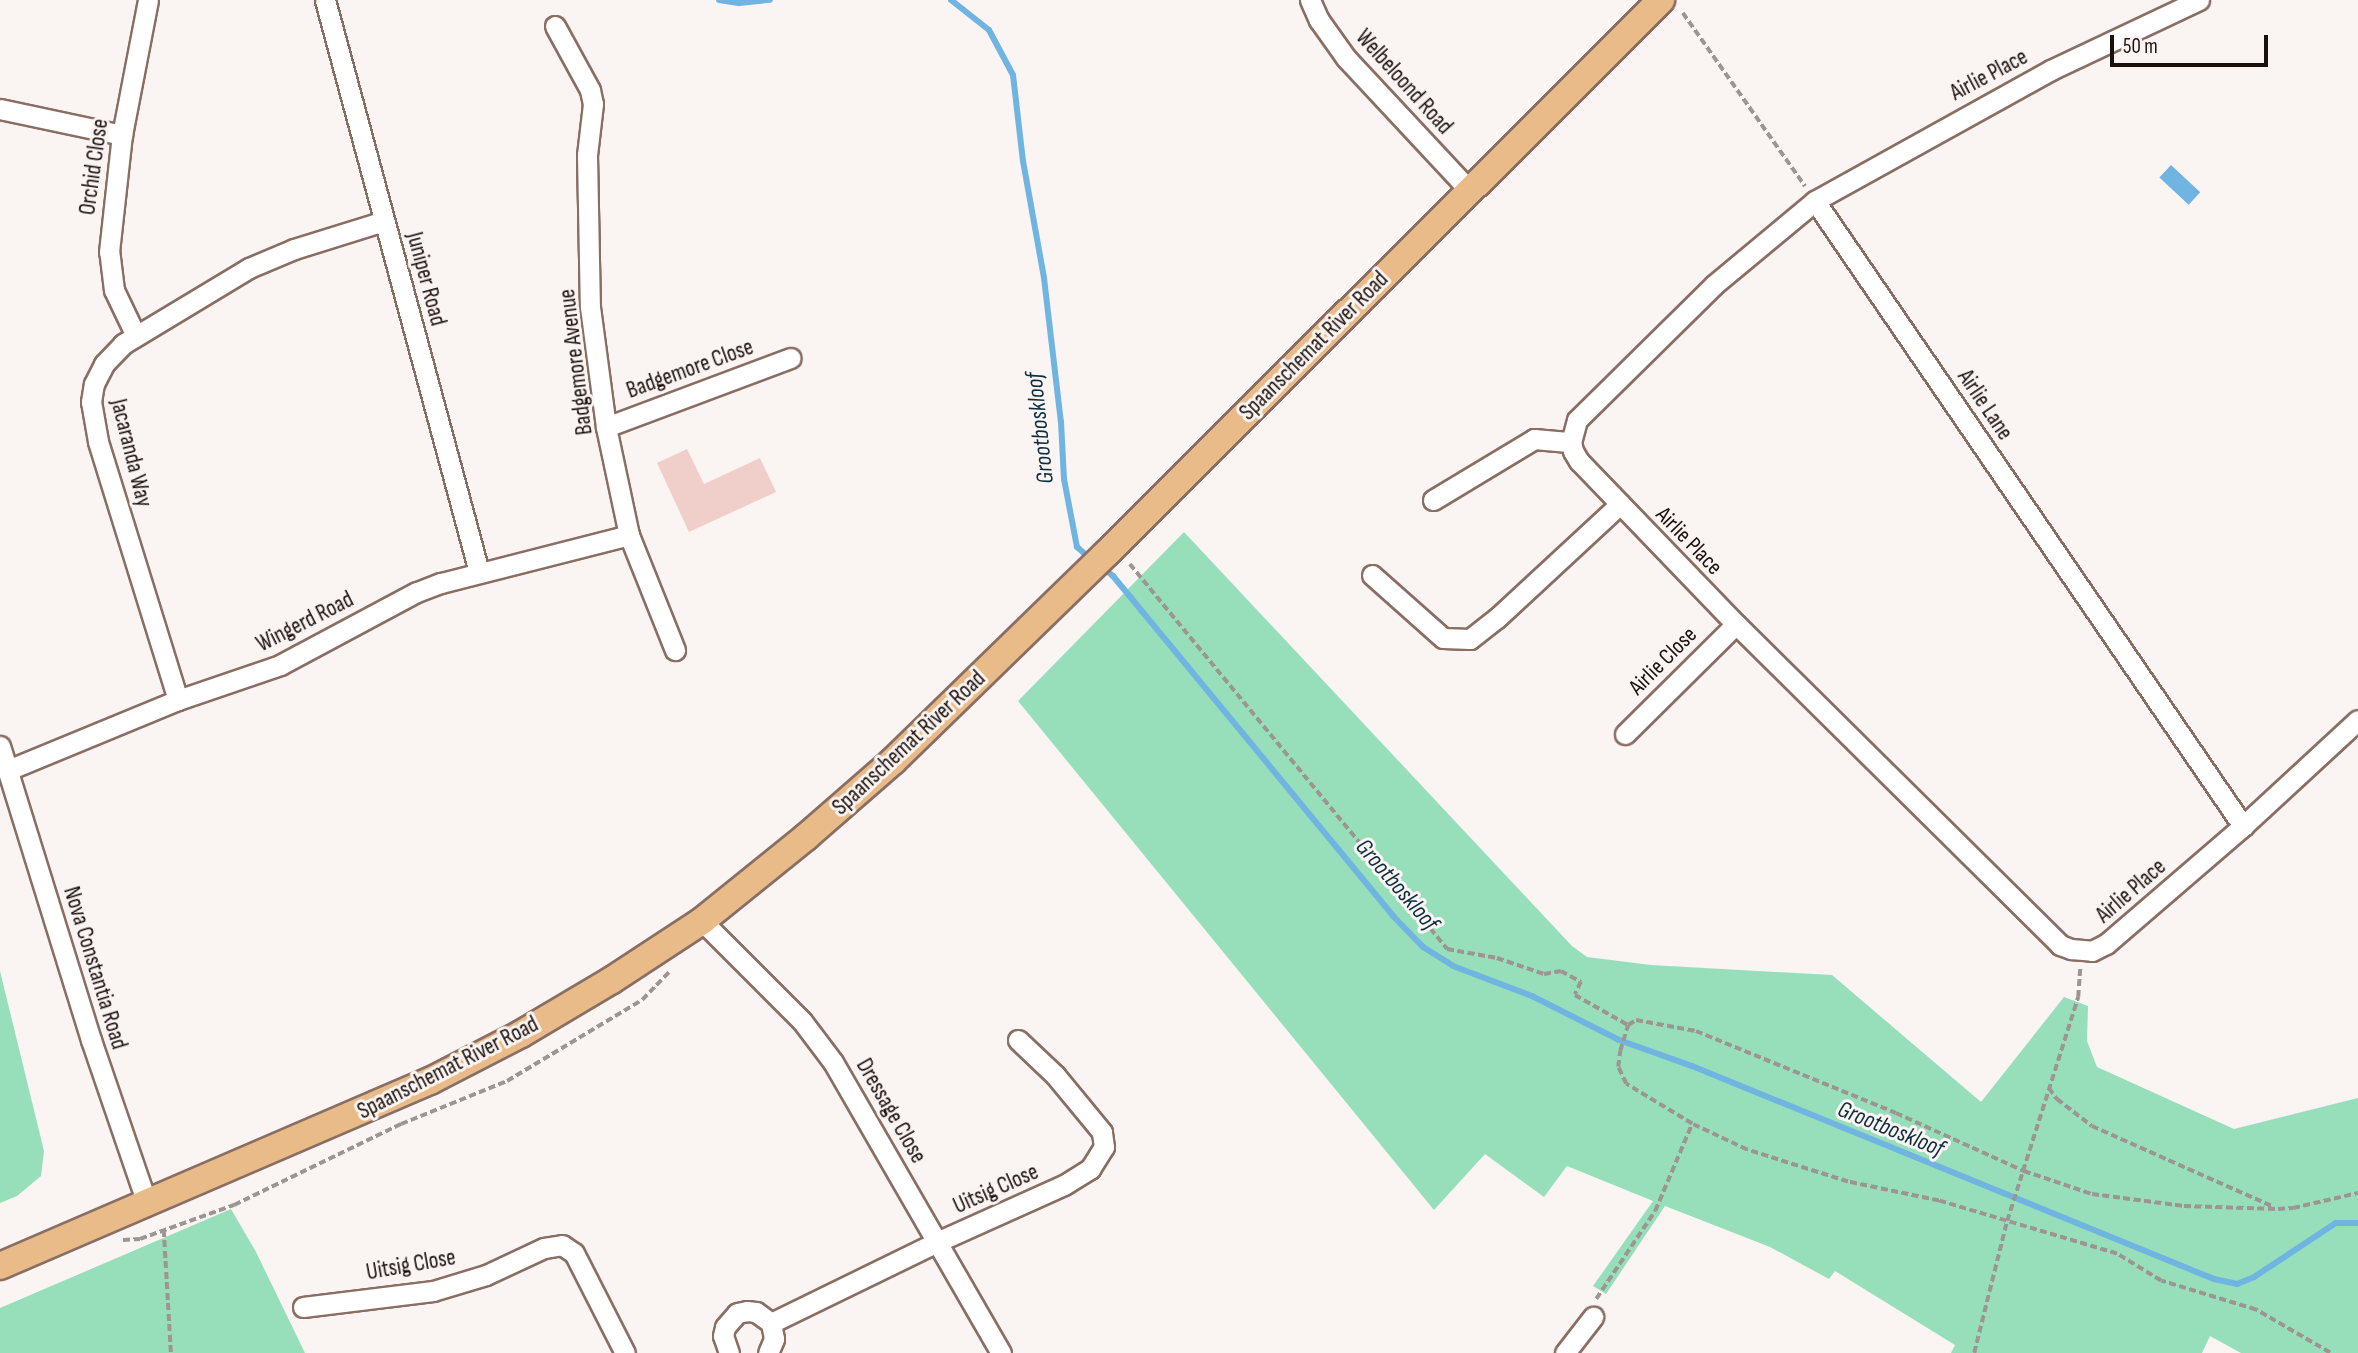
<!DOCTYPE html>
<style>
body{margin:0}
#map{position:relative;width:2358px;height:1353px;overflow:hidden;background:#faf4f2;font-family:"Sofia Sans Condensed",sans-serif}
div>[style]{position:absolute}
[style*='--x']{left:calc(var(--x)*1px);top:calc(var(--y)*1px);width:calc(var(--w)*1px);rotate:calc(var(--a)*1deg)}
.green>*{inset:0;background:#97dfba}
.water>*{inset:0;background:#70b4e1;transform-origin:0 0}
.stream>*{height:6px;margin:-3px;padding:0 3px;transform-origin:3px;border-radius:3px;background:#70b4e1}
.building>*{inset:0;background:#f0cfca}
.path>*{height:3.5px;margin-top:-1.75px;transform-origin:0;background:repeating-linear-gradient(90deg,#9c9592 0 7px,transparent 0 10.5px)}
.roads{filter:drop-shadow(2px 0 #896e64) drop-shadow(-2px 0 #896e64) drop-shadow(0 2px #896e64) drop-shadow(0 -2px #896e64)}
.minor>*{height:19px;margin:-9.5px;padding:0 9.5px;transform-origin:9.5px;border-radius:9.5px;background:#fff}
.major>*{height:26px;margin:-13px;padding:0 13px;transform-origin:13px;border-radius:13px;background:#e9bb88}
span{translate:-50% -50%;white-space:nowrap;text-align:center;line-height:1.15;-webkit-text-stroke:6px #faf4f2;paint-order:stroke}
.street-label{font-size:23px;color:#1a100c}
.water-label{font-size:24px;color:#0e2d3f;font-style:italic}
.scale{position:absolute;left:2110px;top:35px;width:158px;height:32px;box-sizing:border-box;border:4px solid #1a100c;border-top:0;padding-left:9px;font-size:21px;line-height:24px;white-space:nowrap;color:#1a100c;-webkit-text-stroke:5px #faf4f2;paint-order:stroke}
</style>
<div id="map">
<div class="green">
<div style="clip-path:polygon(1184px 532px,1572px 946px,1587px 957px,1651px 965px,1832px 975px,1981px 1102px,2064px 997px,2088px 1006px,2087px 1041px,2097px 1067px,2234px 1129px,2358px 1098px,2358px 1353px,2241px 1353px,2210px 1336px,2202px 1353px,1951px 1353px,1955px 1345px,1835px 1271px,1829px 1279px,1770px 1247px,1665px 1206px,1606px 1294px,1593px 1286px,1653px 1201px,1567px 1166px,1544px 1197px,1485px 1154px,1434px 1210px,1018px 701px)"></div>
<div style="clip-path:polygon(0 971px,44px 1151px,41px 1176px,17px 1196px,0 1203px)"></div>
<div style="clip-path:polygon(231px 1209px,256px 1252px,305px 1353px,0 1353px,0 1308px)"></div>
</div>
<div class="water">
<div style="left:2171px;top:165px;width:40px;height:17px;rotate:43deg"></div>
</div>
<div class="stream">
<div style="--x:719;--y:0;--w:20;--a:9"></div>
<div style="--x:739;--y:3;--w:31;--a:-6"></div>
<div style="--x:951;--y:0;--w:48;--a:38.3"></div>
<div style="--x:989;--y:30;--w:51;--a:61.9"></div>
<div style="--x:1013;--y:75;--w:87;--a:83.4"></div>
<div style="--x:1023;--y:161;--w:119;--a:79.8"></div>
<div style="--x:1044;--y:278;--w:145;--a:83.3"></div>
<div style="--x:1061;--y:422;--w:57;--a:87"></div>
<div style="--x:1064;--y:479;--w:69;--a:79.2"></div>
<div style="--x:1077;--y:547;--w:20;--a:41"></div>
<div style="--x:1101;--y:566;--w:16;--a:40"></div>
<div style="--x:1113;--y:576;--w:440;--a:50.5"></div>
<div style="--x:1393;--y:916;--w:43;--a:45.9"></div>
<div style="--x:1423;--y:947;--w:36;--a:32"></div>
<div style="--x:1453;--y:966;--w:85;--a:20.8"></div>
<div style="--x:1532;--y:996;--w:97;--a:26.8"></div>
<div style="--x:1619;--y:1040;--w:77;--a:19.6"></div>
<div style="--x:1692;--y:1066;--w:564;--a:22.2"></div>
<div style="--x:2214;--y:1279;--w:24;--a:12"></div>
<div style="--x:2237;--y:1284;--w:18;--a:-22"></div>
<div style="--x:2254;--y:1277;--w:98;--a:-33.4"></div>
<div style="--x:2336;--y:1223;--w:22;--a:0"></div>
</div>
<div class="building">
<div style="clip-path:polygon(687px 449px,704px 484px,760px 458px,776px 492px,689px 532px,657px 463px)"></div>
</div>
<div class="path">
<div style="--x:1683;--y:13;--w:212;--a:54.8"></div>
<div style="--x:1130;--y:564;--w:499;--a:50.5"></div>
<div style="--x:1447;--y:949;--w:51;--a:10.2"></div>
<div style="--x:1497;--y:958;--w:50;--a:18.8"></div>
<div style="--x:1544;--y:974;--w:17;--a:-10"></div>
<div style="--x:1561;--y:971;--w:23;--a:29"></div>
<div style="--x:1581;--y:982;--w:14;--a:115"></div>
<div style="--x:1575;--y:995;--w:61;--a:29.5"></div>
<div style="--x:2049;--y:1088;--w:14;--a:54"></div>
<div style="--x:2057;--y:1099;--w:44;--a:37.6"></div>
<div style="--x:2092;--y:1126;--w:199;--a:24"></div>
<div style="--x:164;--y:1230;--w:123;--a:86.7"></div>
<div style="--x:123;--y:1240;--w:17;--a:-3"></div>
<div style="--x:140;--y:1239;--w:100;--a:-19.9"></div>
<div style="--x:234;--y:1205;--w:186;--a:-25.9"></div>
<div style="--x:401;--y:1124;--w:114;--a:-22.1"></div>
<div style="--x:507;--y:1081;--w:157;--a:-31"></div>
<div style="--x:642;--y:1000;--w:40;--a:-46"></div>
<div style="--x:1596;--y:1299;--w:106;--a:-56.2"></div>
<div style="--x:1655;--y:1211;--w:95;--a:-67"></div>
<div style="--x:1974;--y:1353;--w:136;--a:-76"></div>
<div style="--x:2007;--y:1221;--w:235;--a:-72.4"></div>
<div style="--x:2078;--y:997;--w:29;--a:-86"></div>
<div style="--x:2330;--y:1353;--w:86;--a:-149.8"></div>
<div style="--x:2256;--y:1310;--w:99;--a:-163"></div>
<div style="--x:2161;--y:1281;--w:52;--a:-148.5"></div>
<div style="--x:2117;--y:1254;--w:186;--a:-163.4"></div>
<div style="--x:1939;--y:1201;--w:93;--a:-168.2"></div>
<div style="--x:1848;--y:1182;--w:106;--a:-162.4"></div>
<div style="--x:1747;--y:1150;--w:61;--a:-154.7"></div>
<div style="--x:1692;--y:1124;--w:77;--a:-148.8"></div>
<div style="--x:1626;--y:1084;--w:19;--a:-115"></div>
<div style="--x:1618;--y:1067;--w:16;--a:-83"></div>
<div style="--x:1620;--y:1051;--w:27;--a:-73"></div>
<div style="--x:1628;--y:1025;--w:9;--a:-32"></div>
<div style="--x:1636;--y:1020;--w:61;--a:10.4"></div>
<div style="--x:1696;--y:1031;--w:216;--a:22.3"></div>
<div style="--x:1896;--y:1113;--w:141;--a:24.4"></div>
<div style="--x:2024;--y:1171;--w:72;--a:18.7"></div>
<div style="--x:2092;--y:1194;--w:93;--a:7.4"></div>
<div style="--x:2184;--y:1206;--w:94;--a:1.8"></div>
<div style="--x:2278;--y:1209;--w:15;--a:-4"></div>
<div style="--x:2293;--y:1208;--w:67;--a:-13"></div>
</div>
<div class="roads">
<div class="minor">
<div style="--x:325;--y:0;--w:592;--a:74.93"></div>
<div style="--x:1310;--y:0;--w:22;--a:66"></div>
<div style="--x:1319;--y:20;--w:47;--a:54.6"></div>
<div style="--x:1346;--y:58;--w:182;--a:47"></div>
<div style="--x:2199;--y:0;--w:164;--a:154.7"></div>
<div style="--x:2051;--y:70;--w:270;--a:151"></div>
<div style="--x:1815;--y:201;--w:131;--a:140.3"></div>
<div style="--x:1714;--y:285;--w:192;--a:135.4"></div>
<div style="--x:1577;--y:420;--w:23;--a:105"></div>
<div style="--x:1571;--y:442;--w:9;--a:77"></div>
<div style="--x:1573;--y:451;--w:12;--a:59"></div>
<div style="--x:1579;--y:461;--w:226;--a:46.1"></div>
<div style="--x:1736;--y:624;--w:456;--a:44.7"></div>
<div style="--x:2060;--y:945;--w:12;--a:20"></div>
<div style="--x:2071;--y:949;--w:21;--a:5"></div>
<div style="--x:2092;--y:951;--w:16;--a:-27"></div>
<div style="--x:2106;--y:944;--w:181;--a:-40.7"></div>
<div style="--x:2243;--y:826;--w:156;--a:-42.7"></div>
<div style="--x:555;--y:26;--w:73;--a:61.3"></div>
<div style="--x:590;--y:90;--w:14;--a:78"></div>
<div style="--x:593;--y:104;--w:51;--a:96.7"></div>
<div style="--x:587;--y:155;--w:152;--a:88.9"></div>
<div style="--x:590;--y:307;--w:121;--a:82.4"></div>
<div style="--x:606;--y:427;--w:110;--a:78"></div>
<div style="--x:629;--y:535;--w:124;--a:68.2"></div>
<div style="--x:0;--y:109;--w:125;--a:12"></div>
<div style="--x:1815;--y:201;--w:758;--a:55.6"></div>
<div style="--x:136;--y:336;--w:51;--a:-115.6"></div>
<div style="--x:114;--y:290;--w:38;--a:-97"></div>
<div style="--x:109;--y:252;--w:118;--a:-83.7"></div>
<div style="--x:122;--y:135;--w:137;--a:-79.1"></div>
<div style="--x:606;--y:427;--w:197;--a:-20.5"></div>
<div style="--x:1433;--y:500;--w:118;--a:-31.1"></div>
<div style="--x:1534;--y:439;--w:37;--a:5"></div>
<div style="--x:1372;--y:575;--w:95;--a:41.6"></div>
<div style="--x:1443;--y:638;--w:27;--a:2"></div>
<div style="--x:1470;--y:639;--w:34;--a:-38"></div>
<div style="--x:1497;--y:618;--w:168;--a:-42.8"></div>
<div style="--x:178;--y:700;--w:271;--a:-107.2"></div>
<div style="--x:98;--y:441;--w:40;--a:-100"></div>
<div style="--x:91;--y:402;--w:18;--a:-81"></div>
<div style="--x:94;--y:384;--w:22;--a:-63"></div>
<div style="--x:104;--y:364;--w:28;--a:-46"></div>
<div style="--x:123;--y:344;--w:147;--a:-31.1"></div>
<div style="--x:249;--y:268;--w:49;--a:-22.9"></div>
<div style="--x:294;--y:249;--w:94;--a:-17.3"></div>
<div style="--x:1625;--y:734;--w:156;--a:-44.7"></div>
<div style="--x:0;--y:746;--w:308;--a:72.8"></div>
<div style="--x:91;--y:1040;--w:173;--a:71.1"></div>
<div style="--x:8;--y:770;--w:184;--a:-22.4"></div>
<div style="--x:178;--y:700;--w:108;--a:-18.9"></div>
<div style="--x:280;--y:665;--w:155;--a:-28.1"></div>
<div style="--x:417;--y:592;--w:26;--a:-21"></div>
<div style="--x:441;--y:583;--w:194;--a:-14.3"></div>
<div style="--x:702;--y:921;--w:141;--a:45"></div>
<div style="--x:802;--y:1021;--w:51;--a:52.9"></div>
<div style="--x:833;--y:1062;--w:336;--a:60"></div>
<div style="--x:303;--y:1307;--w:131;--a:-7"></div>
<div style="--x:433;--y:1291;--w:55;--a:-16.8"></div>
<div style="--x:486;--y:1275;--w:64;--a:-25"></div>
<div style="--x:544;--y:1248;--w:18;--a:-9"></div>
<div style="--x:562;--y:1245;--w:14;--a:34"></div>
<div style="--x:574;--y:1253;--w:112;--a:63"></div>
<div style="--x:771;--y:1323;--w:185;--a:-26"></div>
<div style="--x:937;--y:1242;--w:139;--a:-24.2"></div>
<div style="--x:1064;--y:1185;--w:31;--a:-32"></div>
<div style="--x:1090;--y:1169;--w:26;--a:-58"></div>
<div style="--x:1104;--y:1147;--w:15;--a:-98"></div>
<div style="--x:1102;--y:1132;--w:74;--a:-129.5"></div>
<div style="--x:1055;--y:1075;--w:51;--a:-136.6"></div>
<div style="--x:729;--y:1353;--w:18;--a:-109"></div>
<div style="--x:723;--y:1336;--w:9;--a:-77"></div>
<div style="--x:725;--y:1327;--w:18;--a:-49"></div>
<div style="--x:737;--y:1313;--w:10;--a:-11"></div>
<div style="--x:747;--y:1311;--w:9;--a:6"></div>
<div style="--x:756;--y:1312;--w:19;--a:36"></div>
<div style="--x:771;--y:1323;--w:16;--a:79"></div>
<div style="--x:774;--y:1339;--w:15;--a:113"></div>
<div style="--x:1565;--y:1353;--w:46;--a:-52.1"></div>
</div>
<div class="major">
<div style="--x:0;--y:1266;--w:468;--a:-23.3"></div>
<div style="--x:430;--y:1081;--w:102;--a:-27.3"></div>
<div style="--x:521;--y:1034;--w:106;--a:-30.7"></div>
<div style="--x:612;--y:980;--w:108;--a:-33.2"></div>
<div style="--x:702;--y:921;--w:134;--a:-38.9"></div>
<div style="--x:806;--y:837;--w:116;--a:-41.1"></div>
<div style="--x:893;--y:761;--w:298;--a:-44.2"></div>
<div style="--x:1107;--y:553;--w:783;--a:-44.95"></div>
</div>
</div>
<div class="street-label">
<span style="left:1989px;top:75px;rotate:-28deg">Airlie Place</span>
<span style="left:1404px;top:82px;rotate:48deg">Welbeloond Road</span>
<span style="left:94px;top:167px;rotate:-82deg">Orchid Close</span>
<span style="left:426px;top:279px;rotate:75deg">Juniper Road</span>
<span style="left:1314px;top:346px;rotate:-45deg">Spaanschemat River Road</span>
<span style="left:576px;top:362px;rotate:-97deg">Badgemore Avenue</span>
<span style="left:690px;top:369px;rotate:-20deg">Badgemore Close</span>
<span style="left:1985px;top:405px;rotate:56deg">Airlie Lane</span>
<span style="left:131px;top:453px;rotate:76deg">Jacaranda Way</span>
<span style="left:1689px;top:541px;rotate:46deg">Airlie Place</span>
<span style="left:305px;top:622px;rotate:-27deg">Wingerd Road</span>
<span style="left:1663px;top:661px;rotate:-45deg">Airlie Close</span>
<span style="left:909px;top:743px;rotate:-43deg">Spaanschemat River Road</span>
<span style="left:2131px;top:891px;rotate:-41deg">Airlie Place</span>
<span style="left:95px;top:968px;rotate:73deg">Nova Constantia Road</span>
<span style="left:448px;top:1068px;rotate:-27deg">Spaanschemat River Road</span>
<span style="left:891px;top:1111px;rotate:60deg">Dressage Close</span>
<span style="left:996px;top:1189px;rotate:-24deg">Uitsig Close</span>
<span style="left:411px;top:1265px;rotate:-10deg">Uitsig Close</span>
</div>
<div class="water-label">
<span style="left:1040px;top:428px;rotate:-96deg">Grootboskloof</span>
<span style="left:1397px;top:885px;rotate:49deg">Grootboskloof</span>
<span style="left:1891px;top:1129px;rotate:22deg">Grootboskloof</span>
</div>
<div class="scale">50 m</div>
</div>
